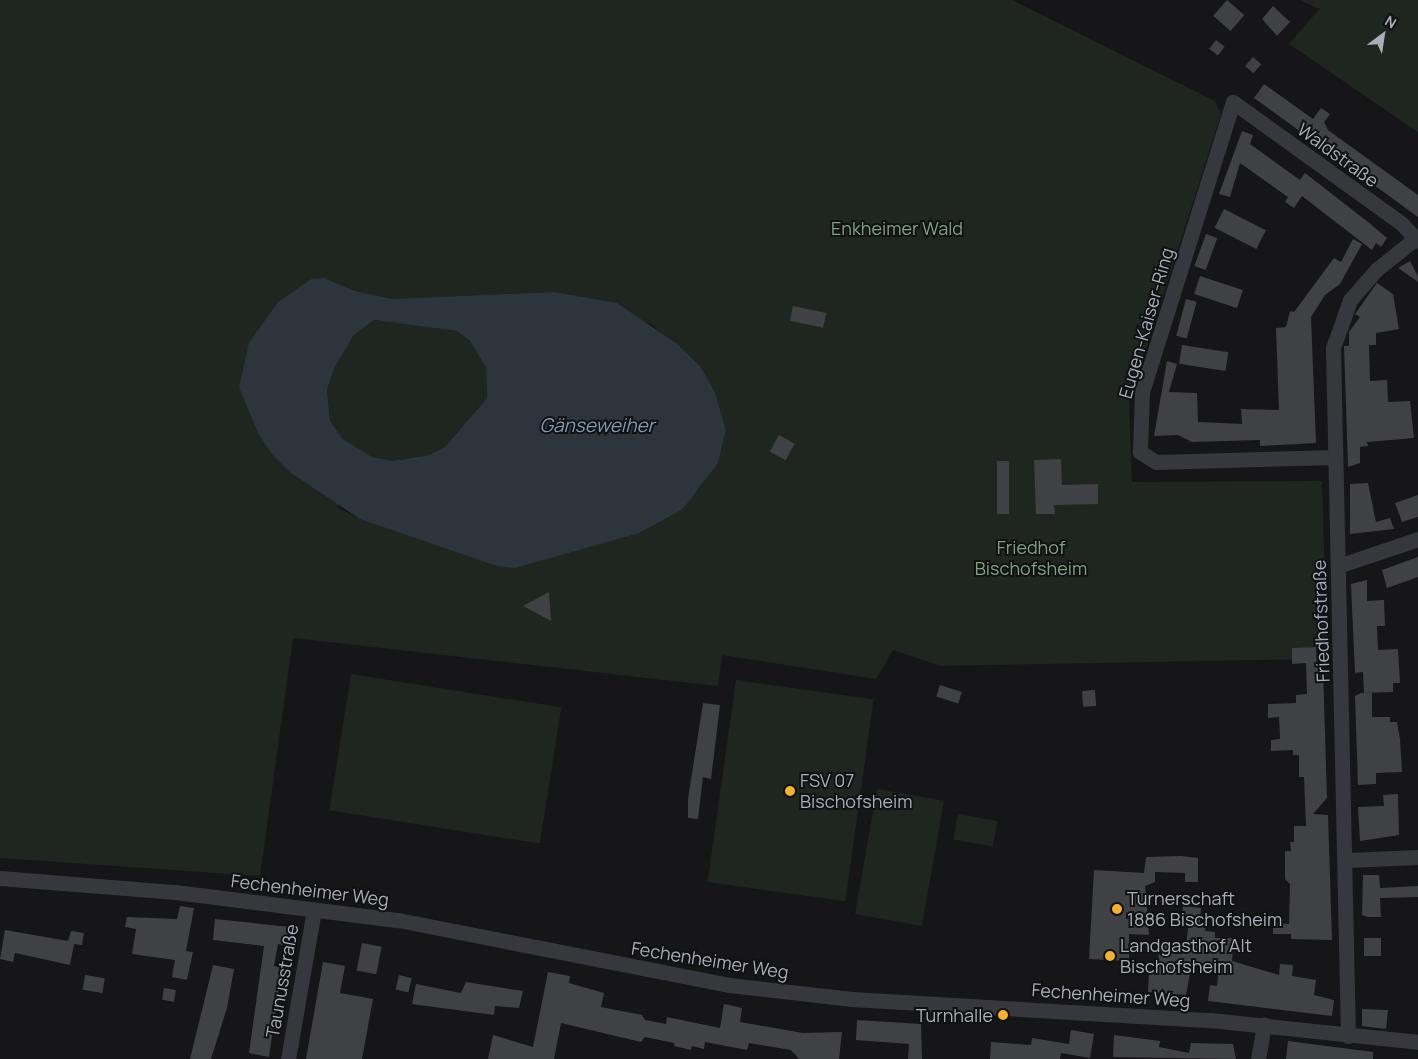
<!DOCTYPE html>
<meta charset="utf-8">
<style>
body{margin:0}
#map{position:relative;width:1418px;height:1059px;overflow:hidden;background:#161618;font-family:Manrope,sans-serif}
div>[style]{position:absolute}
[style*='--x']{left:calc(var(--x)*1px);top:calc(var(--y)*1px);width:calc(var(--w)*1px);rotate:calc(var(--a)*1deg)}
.green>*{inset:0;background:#1e261f;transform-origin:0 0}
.water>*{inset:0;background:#2c353c}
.building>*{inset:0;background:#404145;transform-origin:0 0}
.minor>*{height:15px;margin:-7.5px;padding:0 7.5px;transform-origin:7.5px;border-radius:7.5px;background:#37383d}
.dots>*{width:14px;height:14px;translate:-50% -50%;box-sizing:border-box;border:2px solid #111113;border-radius:50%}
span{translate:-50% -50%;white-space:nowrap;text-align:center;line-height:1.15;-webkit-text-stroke:4px #111113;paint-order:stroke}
.street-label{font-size:18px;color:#a8adb8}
.park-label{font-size:18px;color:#7fa381}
.poi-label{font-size:18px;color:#a8adb8}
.left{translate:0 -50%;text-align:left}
.right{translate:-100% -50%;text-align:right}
.water-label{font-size:19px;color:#7f9bb3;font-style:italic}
.north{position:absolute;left:1358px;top:10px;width:50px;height:50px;-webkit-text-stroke:4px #111113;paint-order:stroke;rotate:31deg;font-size:14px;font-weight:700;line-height:20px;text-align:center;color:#a8adb8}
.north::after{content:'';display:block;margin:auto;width:18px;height:22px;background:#a8adb8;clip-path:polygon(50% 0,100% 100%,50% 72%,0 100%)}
</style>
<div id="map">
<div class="green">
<div style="clip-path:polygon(evenodd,0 0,1012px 0,1215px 101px,1221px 114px,1129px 403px,1132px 482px,1322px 481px,1327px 646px,1308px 647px,1308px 659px,941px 666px,893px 650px,876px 679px,722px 655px,718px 686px,293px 638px,260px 876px,0 858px,0 0,324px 278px,355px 291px,392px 299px,553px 292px,651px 324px,700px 366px,715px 392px,726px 430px,718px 463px,683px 509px,434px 543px,360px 519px,339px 508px,278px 302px,311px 279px,324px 278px)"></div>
<div style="clip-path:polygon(1300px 0,1418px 0,1418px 132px,1289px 44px,1322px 6px,1319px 9px)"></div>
<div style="clip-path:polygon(374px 320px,457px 331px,470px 341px,486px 368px,487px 398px,445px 447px,429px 455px,393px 461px,372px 457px,343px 439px,330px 421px,327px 390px,334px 369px,353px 336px)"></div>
<div style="left:351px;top:674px;width:213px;height:138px;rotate:9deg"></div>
<div style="left:736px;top:680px;width:139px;height:204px;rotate:8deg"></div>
<div style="left:877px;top:789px;width:68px;height:127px;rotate:10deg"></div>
<div style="left:958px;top:814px;width:40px;height:26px;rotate:10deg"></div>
</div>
<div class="water">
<div style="clip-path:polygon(evenodd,324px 278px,355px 291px,392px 299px,553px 292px,617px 303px,676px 343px,700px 366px,715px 392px,726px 430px,718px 463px,683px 509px,639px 533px,515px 568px,497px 566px,360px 519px,291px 473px,272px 454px,259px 435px,239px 387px,249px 343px,278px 302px,311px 279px,324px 278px,374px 320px,457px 331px,470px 341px,486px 368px,487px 398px,445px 447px,429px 455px,393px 461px,372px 457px,343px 439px,330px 421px,327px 390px,334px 369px,353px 336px,374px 320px)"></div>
</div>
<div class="building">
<div style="left:1227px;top:0;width:23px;height:21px;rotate:41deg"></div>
<div style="clip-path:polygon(1273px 6px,1290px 22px,1277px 36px,1262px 19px)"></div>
<div style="left:1216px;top:40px;width:11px;height:11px;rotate:38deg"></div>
<div style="left:1253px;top:57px;width:11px;height:12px;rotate:41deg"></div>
<div style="clip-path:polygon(1264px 84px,1313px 119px,1321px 108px,1330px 114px,1324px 122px,1328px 130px,1418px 195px,1418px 217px,1254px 98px)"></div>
<div style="clip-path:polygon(1242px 131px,1253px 135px,1250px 144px,1300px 180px,1305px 173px,1368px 222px,1387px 238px,1381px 247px,1376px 243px,1372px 250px,1302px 196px,1294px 208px,1285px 202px,1288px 197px,1240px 163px,1230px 197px,1219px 194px)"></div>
<div style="left:1224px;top:209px;width:47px;height:21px;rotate:27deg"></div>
<div style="left:1206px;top:234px;width:12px;height:34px;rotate:20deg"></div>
<div style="clip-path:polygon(1353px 239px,1362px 244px,1340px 284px,1325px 295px,1311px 317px,1316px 443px,1260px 446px,1260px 440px,1192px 442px,1178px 435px,1154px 436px,1167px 361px,1177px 364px,1169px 392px,1197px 393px,1198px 422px,1242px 424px,1241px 409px,1279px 410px,1276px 328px,1286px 327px,1290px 311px,1294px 312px,1334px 258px,1341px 262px)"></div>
<div style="clip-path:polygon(1410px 261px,1418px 276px,1418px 282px,1398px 268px)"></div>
<div style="left:1200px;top:276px;width:45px;height:19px;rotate:18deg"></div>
<div style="clip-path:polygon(1377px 283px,1393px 294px,1399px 329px,1376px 333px,1376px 345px,1369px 345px,1370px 381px,1387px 380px,1388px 402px,1410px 401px,1414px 438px,1367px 442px,1368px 446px,1360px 447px,1360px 463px,1348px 467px,1344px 346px,1349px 346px,1349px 332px,1360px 317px,1355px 314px)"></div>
<div style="left:1186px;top:299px;width:11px;height:38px;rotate:15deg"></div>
<div style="left:793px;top:306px;width:34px;height:15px;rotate:12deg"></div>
<div style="left:1182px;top:345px;width:47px;height:19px;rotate:9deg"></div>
<div style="left:779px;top:435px;width:18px;height:19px;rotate:29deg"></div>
<div style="clip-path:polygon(1061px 459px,1062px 485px,1098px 484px,1098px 504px,1054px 505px,1055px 514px,1036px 514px,1034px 460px)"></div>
<div style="left:997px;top:461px;width:12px;height:53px"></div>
<div style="clip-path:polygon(1368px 483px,1376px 522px,1390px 518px,1394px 529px,1350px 534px,1350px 484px)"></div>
<div style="clip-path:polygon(1418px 495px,1418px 517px,1402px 522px,1395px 503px)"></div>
<div style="clip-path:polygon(1418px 557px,1418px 577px,1387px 588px,1382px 570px)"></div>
<div style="clip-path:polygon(1367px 580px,1367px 601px,1384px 600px,1385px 626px,1377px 626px,1378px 650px,1398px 649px,1400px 683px,1393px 683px,1393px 692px,1364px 693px,1363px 672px,1355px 673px,1351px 584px)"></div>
<div style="clip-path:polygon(549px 592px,551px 621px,523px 606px)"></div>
<div style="clip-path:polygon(1316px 647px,1317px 668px,1323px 668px,1327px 798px,1313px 814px,1328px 815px,1332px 940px,1291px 939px,1291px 934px,1273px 934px,1273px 923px,1289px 924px,1290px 884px,1285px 879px,1285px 851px,1291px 851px,1290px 842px,1294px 842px,1294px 826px,1306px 826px,1304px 777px,1299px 777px,1299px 755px,1293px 755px,1293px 750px,1271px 751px,1271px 740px,1280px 739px,1279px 717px,1268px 718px,1268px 704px,1296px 703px,1296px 695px,1307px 694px,1306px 663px,1292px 664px,1292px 648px)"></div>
<div style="left:940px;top:685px;width:23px;height:12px;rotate:18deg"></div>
<div style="left:1095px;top:690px;width:16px;height:13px;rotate:86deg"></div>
<div style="clip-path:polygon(1361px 693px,1372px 693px,1372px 717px,1390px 717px,1390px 722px,1397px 722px,1400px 739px,1402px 772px,1376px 773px,1376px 784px,1358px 785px,1355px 696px)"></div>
<div style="clip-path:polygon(703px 703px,720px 705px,711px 779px,703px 777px,698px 819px,688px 818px,688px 799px)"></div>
<div style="clip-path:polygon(1398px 794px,1399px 835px,1360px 841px,1358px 807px,1384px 806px,1383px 795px)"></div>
<div style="clip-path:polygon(1181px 856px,1198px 858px,1198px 882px,1185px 882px,1185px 873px,1155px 872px,1155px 882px,1145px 886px,1149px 935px,1129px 934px,1129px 961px,1089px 959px,1094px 870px,1144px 873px,1146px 857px)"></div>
<div style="clip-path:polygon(1363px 875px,1379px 875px,1380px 888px,1418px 886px,1418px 897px,1380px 898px,1381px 917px,1368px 917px,1362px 915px)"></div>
<div style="clip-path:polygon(180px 906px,194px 908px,186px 951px,193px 952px,187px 980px,172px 977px,175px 960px,132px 954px,136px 929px,125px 927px,127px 917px,177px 919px)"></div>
<div style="clip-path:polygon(1183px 906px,1201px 908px,1200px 923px,1206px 923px,1205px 931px,1215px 932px,1215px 938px,1234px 938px,1232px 961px,1279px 975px,1280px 964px,1293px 965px,1292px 976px,1316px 980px,1314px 995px,1334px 1000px,1332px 1016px,1208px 1001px,1210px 985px,1217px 986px,1219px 966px,1192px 962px,1186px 995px,1148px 992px,1149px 971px,1157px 972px,1160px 943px,1186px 945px,1189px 922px,1181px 921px)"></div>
<div style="clip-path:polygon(215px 919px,290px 927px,289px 946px,278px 944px,274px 966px,282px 968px,269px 1057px,249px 1053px,264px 946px,213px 940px)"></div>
<div style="clip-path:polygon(5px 930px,68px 941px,71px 931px,84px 933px,82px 945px,74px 944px,70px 965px,15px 953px,13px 962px,0 959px)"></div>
<div style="left:1381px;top:938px;width:18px;height:17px;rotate:90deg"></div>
<div style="left:362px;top:943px;width:20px;height:28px;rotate:11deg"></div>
<div style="clip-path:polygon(323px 962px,345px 966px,340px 993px,373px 999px,362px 1059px,306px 1059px)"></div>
<div style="clip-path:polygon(213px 965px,234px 969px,227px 1008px,211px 1059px,190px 1059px)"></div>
<div style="clip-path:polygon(548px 972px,570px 976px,569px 983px,604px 993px,601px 1007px,642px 1015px,645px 1020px,666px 1024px,667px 1017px,720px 1028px,724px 1004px,742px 1008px,740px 1022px,803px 1033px,842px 1032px,839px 1059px,799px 1059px,791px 1050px,749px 1043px,747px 1050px,705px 1042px,704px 1049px,692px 1046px,691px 1050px,674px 1046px,674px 1043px,645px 1037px,641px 1042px,561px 1023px,554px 1059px,488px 1059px,493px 1035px,533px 1047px)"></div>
<div style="left:85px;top:975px;width:20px;height:15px;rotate:9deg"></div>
<div style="left:399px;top:975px;width:13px;height:15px;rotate:13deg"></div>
<div style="clip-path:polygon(466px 982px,523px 991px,519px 1008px,495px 1006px,494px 1015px,412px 1004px,416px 984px,461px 993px)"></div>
<div style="left:164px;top:988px;width:12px;height:12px;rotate:9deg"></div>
<div style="clip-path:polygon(1362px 1009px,1388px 1010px,1386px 1029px,1362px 1026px)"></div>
<div style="clip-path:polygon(857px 1020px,921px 1024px,922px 1059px,908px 1059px,909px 1044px,856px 1040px)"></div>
<div style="clip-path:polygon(1071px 1030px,1094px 1034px,1090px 1058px,1061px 1053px,1060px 1059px,990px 1059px,991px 1042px,1031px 1045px,1032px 1038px,1069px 1044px)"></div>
<div style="clip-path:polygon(1114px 1035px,1160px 1041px,1159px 1047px,1189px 1053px,1191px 1043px,1233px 1044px,1236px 1059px,1113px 1057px)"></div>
<div style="clip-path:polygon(1288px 1041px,1373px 1052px,1373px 1059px,1286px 1059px)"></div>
</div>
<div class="minor">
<div style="--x:1335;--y:457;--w:179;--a:178.4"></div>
<div style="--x:1156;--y:462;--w:19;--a:-148"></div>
<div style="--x:1140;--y:452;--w:60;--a:-88.1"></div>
<div style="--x:1142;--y:392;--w:304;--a:-72.6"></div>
<div style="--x:1233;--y:102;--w:208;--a:35.8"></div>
<div style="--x:1402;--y:224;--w:23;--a:47"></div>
<div style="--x:1338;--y:566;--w:84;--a:-18.6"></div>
<div style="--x:1348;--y:860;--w:70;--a:-2.5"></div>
<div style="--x:0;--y:878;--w:176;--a:4.6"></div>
<div style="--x:175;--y:892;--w:225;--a:7.2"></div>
<div style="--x:398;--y:920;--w:337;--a:11.1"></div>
<div style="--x:729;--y:985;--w:124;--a:6.5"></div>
<div style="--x:852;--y:999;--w:359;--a:3.4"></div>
<div style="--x:1210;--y:1020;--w:209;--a:6"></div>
<div style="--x:1348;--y:1036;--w:688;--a:-91.25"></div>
<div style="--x:1333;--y:348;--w:51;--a:-70.5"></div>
<div style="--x:1350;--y:300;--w:40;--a:-49"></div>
<div style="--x:1376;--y:270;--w:51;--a:-38.7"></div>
<div style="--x:288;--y:1059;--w:151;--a:-80.1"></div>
<div style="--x:1258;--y:1059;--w:35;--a:-80"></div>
</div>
<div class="dots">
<div style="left:790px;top:791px;background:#f2b134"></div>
<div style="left:1117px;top:909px;background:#f2b134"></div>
<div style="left:1110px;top:956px;background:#f2b134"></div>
<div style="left:1003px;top:1015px;background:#f2b134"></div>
</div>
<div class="street-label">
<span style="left:1338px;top:155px;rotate:36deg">Waldstraße</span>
<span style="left:1146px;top:323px;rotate:-74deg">Eugen-Kaiser-Ring</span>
<span style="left:1321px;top:621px;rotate:-92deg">Friedhofstraße</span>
<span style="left:310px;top:890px;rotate:7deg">Fechenheimer Weg</span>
<span style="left:710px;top:960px;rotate:9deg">Fechenheimer Weg</span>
<span style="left:282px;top:981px;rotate:-80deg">Taunusstraße</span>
<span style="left:1111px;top:995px;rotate:4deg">Fechenheimer Weg</span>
</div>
<div class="park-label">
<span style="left:897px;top:228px">Enkheimer Wald</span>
<span style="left:1031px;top:558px">Friedhof<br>Bischofsheim</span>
</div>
<div class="poi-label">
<span class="left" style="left:800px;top:791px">FSV 07<br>Bischofsheim</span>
<span class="left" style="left:1127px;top:909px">Turnerschaft<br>1886 Bischofsheim</span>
<span class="left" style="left:1120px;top:956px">Landgasthof Alt<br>Bischofsheim</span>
<span class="right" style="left:993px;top:1015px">Turnhalle</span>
</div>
<div class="water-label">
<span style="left:597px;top:426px">Gänseweiher</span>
</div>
<div class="north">N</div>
</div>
